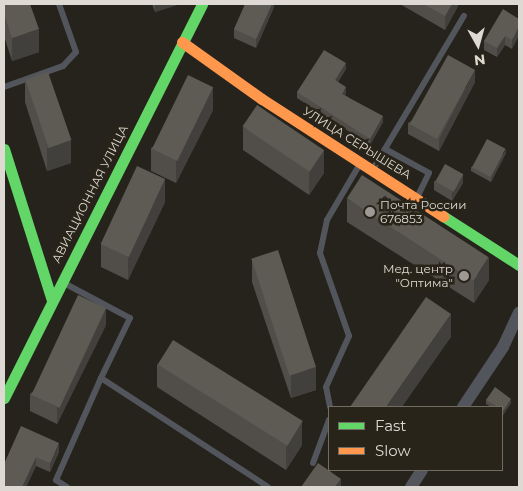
<!DOCTYPE html>
<meta charset="utf-8">
<style>
body{margin:0}
#map{position:relative;width:523px;height:491px;overflow:hidden;background:#26231c;font-family:Montserrat,sans-serif}
div>[style]{position:absolute}
[style*='--x']{left:calc(var(--x)*1px);top:calc(var(--y)*1px);width:calc(var(--w)*1px);rotate:calc(var(--a)*1deg)}
.lane>*{height:6px;margin:-3px;padding:0 3px;transform-origin:3px;border-radius:3px;background:#52565c}
.street>*{height:12px;margin:-6px;padding:0 6px;transform-origin:6px;border-radius:6px;background:#52565c}
.fast>*{height:11px;margin:-5.5px;padding:0 5.5px;transform-origin:5.5px;border-radius:5.5px;background:#63d668}
.slow>*{height:11px;margin:-5.5px;padding:0 5.5px;transform-origin:5.5px;border-radius:5.5px;background:#ff974d}
.wall>*{inset:0;background:#514e49}
.shaded-wall>*{inset:0;background:#42403c}
.building>*{inset:0;background:#5e5b55;transform-origin:0 0}
.dots>*{width:14px;height:14px;translate:-50% -50%;box-sizing:border-box;border:2px solid #292419;border-radius:50%}
span{translate:-50% -50%;white-space:nowrap;text-align:center;line-height:1.15;-webkit-text-stroke:5px #292419;paint-order:stroke}
.street-label{font-size:12px;color:#dedad3}
.poi-label{font-size:12px;color:#dedad3}
.left{translate:0 -50%;text-align:left}
.right{translate:-100% -50%;text-align:right}
.frame{position:absolute;inset:0;border:5px solid #dedad3;pointer-events:none}
.legend{position:absolute;left:328px;top:406px;width:175px;height:65px;box-sizing:border-box;background:#292419;border:1px solid #716d63;margin:0;padding:6px 9px;list-style:none;font-size:15px;color:#dedad3}
.legend li{display:flex;align-items:center;gap:10px;height:25px}
.legend b{width:25px;border:1px solid #716d63}
.north{position:absolute;left:453px;top:20px;width:50px;height:50px;-webkit-text-stroke:4px #292419;paint-order:stroke;rotate:173deg;font-size:14px;font-weight:700;line-height:20px;text-align:center;color:#dedad3}
.north::after{content:'';display:block;margin:auto;width:18px;height:22px;background:#dedad3;clip-path:polygon(50% 0,100% 100%,50% 72%,0 100%)}
</style>
<div id="map">
<div class="lane">
<div style="--x:4;--y:87;--w:63;--a:-19.6"></div>
<div style="--x:63;--y:66;--w:19;--a:-47"></div>
<div style="--x:76;--y:52;--w:51;--a:-109.5"></div>
<div style="--x:385;--y:149;--w:50;--a:28.6"></div>
<div style="--x:429;--y:173;--w:28;--a:116"></div>
<div style="--x:373;--y:169;--w:178;--a:-59.3"></div>
<div style="--x:62;--y:282;--w:77;--a:27.9"></div>
<div style="--x:130;--y:318;--w:67;--a:115.8"></div>
<div style="--x:330;--y:407;--w:20;--a:-101"></div>
<div style="--x:326;--y:387;--w:56;--a:-65.7"></div>
<div style="--x:349;--y:336;--w:88;--a:-109.3"></div>
<div style="--x:320;--y:253;--w:34;--a:-78"></div>
<div style="--x:327;--y:220;--w:67;--a:-59.6"></div>
<div style="--x:313;--y:463;--w:46;--a:-69.6"></div>
<div style="--x:67;--y:487;--w:13;--a:-148"></div>
<div style="--x:56;--y:480;--w:111;--a:-66.2"></div>
<div style="--x:101;--y:378;--w:199;--a:33.1"></div>
</div>
<div class="street">
<div style="--x:463;--y:407;--w:72;--a:-56.3"></div>
<div style="--x:503;--y:347;--w:38;--a:-65"></div>
<div style="--x:411;--y:487;--w:20;--a:-57"></div>
</div>
<div class="fast">
<div style="--x:4;--y:149;--w:158;--a:72.4"></div>
<div style="--x:443;--y:216;--w:90;--a:32.8"></div>
<div style="--x:4;--y:398;--w:441;--a:-63.3"></div>
</div>
<div class="slow">
<div style="--x:182;--y:42;--w:98;--a:35.5"></div>
<div style="--x:262;--y:99;--w:216;--a:32.9"></div>
</div>
<div class="wall">
<div style="clip-path:polygon(4px 4px,39px 52px,12px 61px,4px 36px)"></div>
<div style="clip-path:polygon(152px 4px,180px 4px,155px 12px)"></div>
<div style="clip-path:polygon(274px 4px,274px 7px,256px 48px,234px 38px,234px 29px)"></div>
<div style="clip-path:polygon(400px 4px,458px 4px,458px 6px,445px 30px)"></div>
<div style="clip-path:polygon(519px 19px,512px 49px,505px 45px,497px 57px,484px 50px,484px 41px)"></div>
<div style="clip-path:polygon(346px 69px,338px 82px,346px 93px,345px 95px,383px 122px,370px 145px,297px 98px,297px 92px)"></div>
<div style="clip-path:polygon(25px 79px,71px 163px,47px 171px,25px 102px)"></div>
<div style="clip-path:polygon(475px 82px,439px 151px,408px 134px,408px 123px)"></div>
<div style="clip-path:polygon(213px 110px,176px 183px,151px 171px,151px 148px)"></div>
<div style="clip-path:polygon(243px 127px,324px 173px,309px 195px,243px 150px)"></div>
<div style="clip-path:polygon(506px 153px,491px 182px,471px 171px,471px 167px)"></div>
<div style="clip-path:polygon(434px 181px,463px 183px,452px 201px,434px 190px)"></div>
<div style="clip-path:polygon(347px 199px,489px 280px,474px 303px,347px 222px)"></div>
<div style="clip-path:polygon(165px 202px,128px 280px,101px 267px,101px 244px)"></div>
<div style="clip-path:polygon(252px 259px,316px 390px,291px 398px,252px 282px)"></div>
<div style="clip-path:polygon(106px 325px,57px 424px,30px 411px,30px 394px)"></div>
<div style="clip-path:polygon(157px 364px,302px 445px,286px 470px,157px 387px)"></div>
<div style="clip-path:polygon(486px 400px,511px 403px,503px 415px,502px 415px,502px 407px,491px 407px,486px 404px)"></div>
<div style="clip-path:polygon(59px 452px,50px 472px,36px 466px,26px 487px,4px 487px,4px 464px)"></div>
</div>
<div class="shaded-wall">
<div style="clip-path:polygon(155px 4px,180px 4px,155px 12px)"></div>
<div style="clip-path:polygon(272px 4px,274px 4px,274px 7px,256px 48px,256px 39px)"></div>
<div style="clip-path:polygon(452px 4px,458px 4px,458px 6px,445px 30px,445px 16px)"></div>
<div style="clip-path:polygon(519px 27px,519px 36px,512px 49px,512px 40px)"></div>
<div style="clip-path:polygon(39px 29px,39px 52px,12px 61px,12px 38px)"></div>
<div style="clip-path:polygon(505px 36px,505px 45px,497px 57px,497px 48px)"></div>
<div style="clip-path:polygon(346px 63px,346px 69px,335px 86px,335px 80px)"></div>
<div style="clip-path:polygon(475px 70px,475px 82px,439px 151px,439px 139px)"></div>
<div style="clip-path:polygon(213px 87px,213px 110px,176px 183px,176px 160px)"></div>
<div style="clip-path:polygon(346px 87px,346px 93px,342px 100px,342px 94px)"></div>
<div style="clip-path:polygon(383px 116px,383px 122px,370px 145px,370px 139px)"></div>
<div style="clip-path:polygon(71px 140px,71px 163px,47px 171px,47px 148px)"></div>
<div style="clip-path:polygon(506px 149px,506px 153px,491px 182px,491px 177px)"></div>
<div style="clip-path:polygon(324px 150px,324px 173px,309px 195px,309px 172px)"></div>
<div style="clip-path:polygon(463px 174px,463px 183px,452px 201px,452px 192px)"></div>
<div style="clip-path:polygon(165px 179px,165px 202px,128px 280px,128px 257px)"></div>
<div style="clip-path:polygon(489px 257px,489px 280px,474px 303px,474px 280px)"></div>
<div style="clip-path:polygon(106px 308px,106px 325px,57px 424px,57px 407px)"></div>
<div style="clip-path:polygon(451px 314px,451px 337px,402px 407px,386px 407px)"></div>
<div style="clip-path:polygon(316px 367px,316px 390px,291px 398px,291px 375px)"></div>
<div style="clip-path:polygon(511px 399px,511px 403px,503px 415px,503px 411px)"></div>
<div style="clip-path:polygon(302px 422px,302px 445px,286px 470px,286px 447px)"></div>
<div style="clip-path:polygon(59px 443px,59px 452px,50px 472px,50px 463px)"></div>
<div style="clip-path:polygon(36px 457px,36px 466px,26px 487px,22px 487px)"></div>
<div style="clip-path:polygon(341px 479px,341px 487px,335px 487px)"></div>
</div>
<div class="building">
<div style="clip-path:polygon(4px 4px,30px 4px,39px 29px,12px 38px,4px 13px)"></div>
<div style="clip-path:polygon(245px 4px,272px 4px,256px 39px,234px 29px)"></div>
<div style="clip-path:polygon(423px 4px,452px 4px,445px 16px)"></div>
<div style="clip-path:polygon(503px 9px,519px 19px,519px 27px,512px 40px,505px 36px,497px 48px,484px 41px)"></div>
<div style="clip-path:polygon(324px 50px,346px 63px,335px 80px,346px 87px,342px 94px,383px 116px,370px 139px,297px 92px)"></div>
<div style="left:448px;top:55px;width:31px;height:79px;rotate:29deg"></div>
<div style="left:48px;top:72px;width:72px;height:24px;rotate:71deg"></div>
<div style="left:188px;top:75px;width:28px;height:82px;rotate:26deg"></div>
<div style="left:257px;top:105px;width:81px;height:26px;rotate:34deg"></div>
<div style="left:487px;top:139px;width:21px;height:32px;rotate:28deg"></div>
<div style="left:445px;top:164px;width:21px;height:20px;rotate:29deg"></div>
<div style="left:137px;top:166px;width:31px;height:86px;rotate:25deg"></div>
<div style="left:362px;top:175px;width:151px;height:28px;rotate:33deg"></div>
<div style="left:278px;top:250px;width:123px;height:28px;rotate:72deg"></div>
<div style="left:78px;top:295px;width:31px;height:110px;rotate:25deg"></div>
<div style="clip-path:polygon(426px 297px,451px 314px,386px 407px,350px 407px)"></div>
<div style="left:173px;top:340px;width:153px;height:29px;rotate:32deg"></div>
<div style="clip-path:polygon(495px 387px,511px 399px,503px 411px,502px 410px,502px 407px,498px 407px,486px 400px)"></div>
<div style="clip-path:polygon(21px 426px,59px 443px,50px 463px,36px 457px,22px 487px,4px 487px,4px 464px)"></div>
<div style="clip-path:polygon(318px 463px,341px 479px,335px 487px,301px 487px)"></div>
</div>
<div class="dots">
<div style="left:370px;top:212px;background:#9e9a93"></div>
<div style="left:464px;top:276px;background:#9e9a93"></div>
</div>
<div class="street-label">
<span style="left:357px;top:143px;rotate:32deg">УЛИЦА СЕРЫШЕВА</span>
<span style="left:90px;top:194px;rotate:-63deg">АВИАЦИОННАЯ УЛИЦА</span>
</div>
<div class="poi-label">
<span class="left" style="left:380px;top:212px">Почта России<br>676853</span>
<span class="right" style="left:453px;top:276px">Мед. центр<br>"Оптима"</span>
</div>
<div class="frame"></div>
<ul class="legend">
<li><b style="height:6px;background:#63d668"></b>Fast</li>
<li><b style="height:6px;background:#ff974d"></b>Slow</li>
</ul>
<div class="north">N</div>
</div>
